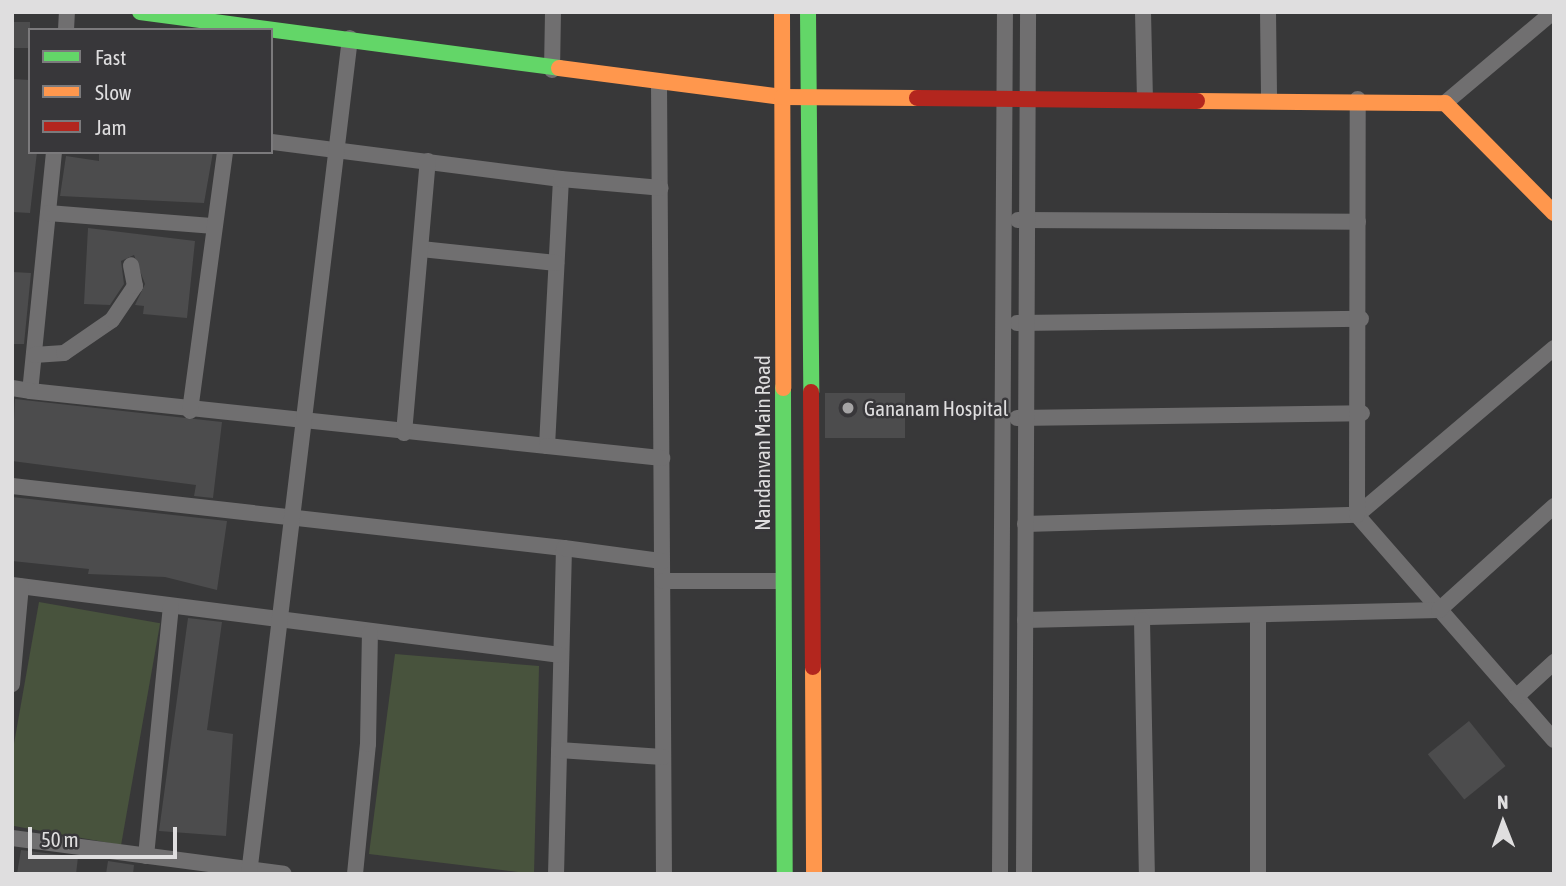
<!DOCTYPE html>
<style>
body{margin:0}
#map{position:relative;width:1566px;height:886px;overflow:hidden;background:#383839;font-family:"Asap Condensed",sans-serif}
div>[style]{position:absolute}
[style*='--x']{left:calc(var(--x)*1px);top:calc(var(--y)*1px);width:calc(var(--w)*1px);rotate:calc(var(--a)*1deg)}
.green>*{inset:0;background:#48533d;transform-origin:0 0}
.building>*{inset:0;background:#4c4c4d;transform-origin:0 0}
.street>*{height:16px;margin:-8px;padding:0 8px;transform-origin:8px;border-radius:8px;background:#706f70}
.fast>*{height:16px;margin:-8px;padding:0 8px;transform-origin:8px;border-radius:8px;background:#63d668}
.slow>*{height:16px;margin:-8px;padding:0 8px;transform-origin:8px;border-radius:8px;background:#ff974d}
.jam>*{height:16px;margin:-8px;padding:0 8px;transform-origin:8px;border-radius:8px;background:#b3261e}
.dots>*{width:19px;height:19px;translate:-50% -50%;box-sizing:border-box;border:4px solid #38373a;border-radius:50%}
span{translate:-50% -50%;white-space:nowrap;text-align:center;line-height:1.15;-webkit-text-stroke:5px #38373a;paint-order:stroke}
.poi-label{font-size:21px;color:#dfdedf}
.left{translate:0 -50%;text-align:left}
.street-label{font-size:21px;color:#dfdedf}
.frame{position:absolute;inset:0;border:14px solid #dfdedf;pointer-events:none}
.legend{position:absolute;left:28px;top:28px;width:245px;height:126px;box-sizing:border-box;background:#38373a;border:2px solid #7b7a7c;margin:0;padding:9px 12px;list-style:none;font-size:21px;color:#dfdedf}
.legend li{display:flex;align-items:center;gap:14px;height:35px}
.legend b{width:35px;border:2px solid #7b7a7c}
.north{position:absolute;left:1468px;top:788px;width:70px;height:70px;-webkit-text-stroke:5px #38373a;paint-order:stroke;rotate:359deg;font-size:19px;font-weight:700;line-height:28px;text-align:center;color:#dfdedf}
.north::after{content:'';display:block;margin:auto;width:24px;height:32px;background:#dfdedf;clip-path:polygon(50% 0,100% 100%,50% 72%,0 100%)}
.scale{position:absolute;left:28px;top:827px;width:149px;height:32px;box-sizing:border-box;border:4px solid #dfdedf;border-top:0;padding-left:9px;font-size:21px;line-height:24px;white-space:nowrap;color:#dfdedf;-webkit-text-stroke:5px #38373a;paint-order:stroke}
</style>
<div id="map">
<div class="green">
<div style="left:39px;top:602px;width:123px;height:225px;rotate:10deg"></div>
<div style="clip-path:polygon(395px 654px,539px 666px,534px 874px,369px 854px)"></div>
</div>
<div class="building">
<div style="left:12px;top:22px;width:18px;height:26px"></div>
<div style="clip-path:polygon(12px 79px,30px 80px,30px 152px,37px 152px,30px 213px,12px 212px)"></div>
<div style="clip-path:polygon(99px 152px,213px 152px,204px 203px,60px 196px,66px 156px,99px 161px)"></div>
<div style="clip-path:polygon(88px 228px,195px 241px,187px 318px,143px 314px,144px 306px,135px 305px,145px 284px,134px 255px,121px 261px,124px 284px,110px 305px,84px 304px)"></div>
<div style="clip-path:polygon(12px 272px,31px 273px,24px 344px,12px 344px)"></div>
<div style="left:905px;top:393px;width:45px;height:80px;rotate:90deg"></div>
<div style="clip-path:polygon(15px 399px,222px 422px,213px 498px,194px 496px,196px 485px,12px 461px)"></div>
<div style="clip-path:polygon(12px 497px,227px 521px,217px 590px,165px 577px,88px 574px,89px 569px,12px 561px)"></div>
<div style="clip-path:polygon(188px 618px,222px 622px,207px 730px,233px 734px,226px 836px,159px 831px)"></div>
<div style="left:1469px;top:721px;width:58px;height:53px;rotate:51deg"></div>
<div style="clip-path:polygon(21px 850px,78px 857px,76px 874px,17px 874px)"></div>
<div style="clip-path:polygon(108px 861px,134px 865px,133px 874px,106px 874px)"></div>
</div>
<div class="street">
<div style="--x:1143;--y:12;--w:86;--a:88.7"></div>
<div style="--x:1268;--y:12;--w:87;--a:89.3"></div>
<div style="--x:66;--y:30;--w:18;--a:-87"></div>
<div style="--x:552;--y:70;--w:58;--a:-89"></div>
<div style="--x:659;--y:82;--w:792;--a:89.64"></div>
<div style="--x:1445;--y:103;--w:141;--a:-40.1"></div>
<div style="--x:54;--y:152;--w:240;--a:95.7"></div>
<div style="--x:30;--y:391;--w:520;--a:6.07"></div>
<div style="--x:547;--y:446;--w:267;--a:-87"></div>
<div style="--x:561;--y:179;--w:292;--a:-172.7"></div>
<div style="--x:561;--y:179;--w:100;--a:5.1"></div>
<div style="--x:48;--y:213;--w:167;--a:4.5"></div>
<div style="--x:1018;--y:220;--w:340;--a:0.3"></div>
<div style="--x:421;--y:249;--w:136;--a:5.9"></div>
<div style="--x:1017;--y:323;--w:344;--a:-0.7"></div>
<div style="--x:1554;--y:348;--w:258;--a:139.7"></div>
<div style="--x:1357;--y:515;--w:299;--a:48.8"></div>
<div style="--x:34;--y:355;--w:30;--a:-4"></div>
<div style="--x:64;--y:353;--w:58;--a:-34.5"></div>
<div style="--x:112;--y:320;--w:41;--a:-55.9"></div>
<div style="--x:135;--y:286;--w:21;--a:-101"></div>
<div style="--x:12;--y:388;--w:18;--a:9"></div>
<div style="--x:190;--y:411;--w:261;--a:-82.3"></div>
<div style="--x:1017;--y:418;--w:345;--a:-0.8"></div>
<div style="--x:404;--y:433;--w:273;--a:-85"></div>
<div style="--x:547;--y:446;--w:116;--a:6"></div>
<div style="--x:12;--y:486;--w:555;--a:6.41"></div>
<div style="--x:564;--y:548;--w:326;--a:91.4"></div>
<div style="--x:1025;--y:524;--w:332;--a:-1.6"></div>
<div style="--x:1357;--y:515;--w:416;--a:-89.9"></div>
<div style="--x:564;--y:548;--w:99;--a:7.6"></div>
<div style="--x:663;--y:581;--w:120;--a:0"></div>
<div style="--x:12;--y:585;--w:553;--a:7.27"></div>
<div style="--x:1258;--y:616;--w:258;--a:90"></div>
<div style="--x:1025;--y:620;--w:414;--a:-1.4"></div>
<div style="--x:1439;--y:610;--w:155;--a:-42.1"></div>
<div style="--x:1142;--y:620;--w:254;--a:88.9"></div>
<div style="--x:12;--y:684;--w:98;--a:-84.8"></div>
<div style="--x:1516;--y:697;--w:52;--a:-42.6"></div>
<div style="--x:559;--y:750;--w:104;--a:3.9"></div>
<div style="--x:12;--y:838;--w:274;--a:7.5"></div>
<div style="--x:146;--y:856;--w:251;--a:-84.3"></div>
<div style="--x:249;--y:874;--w:842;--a:-83.11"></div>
<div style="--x:355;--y:874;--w:131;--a:-84.3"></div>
<div style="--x:368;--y:744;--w:111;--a:-89"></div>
<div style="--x:1000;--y:874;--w:862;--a:-89.67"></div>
<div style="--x:1024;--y:874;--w:862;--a:-89.73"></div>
</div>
<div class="fast">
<div style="--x:140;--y:12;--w:423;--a:7.6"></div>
<div style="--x:808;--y:12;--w:380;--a:89.5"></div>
<div style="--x:783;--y:388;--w:486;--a:89.8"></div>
</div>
<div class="slow">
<div style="--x:782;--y:12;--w:376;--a:89.8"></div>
<div style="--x:559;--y:68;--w:225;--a:7.4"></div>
<div style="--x:782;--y:97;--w:135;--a:0.4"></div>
<div style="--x:1197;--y:101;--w:248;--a:0.5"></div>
<div style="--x:1445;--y:103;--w:155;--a:45.3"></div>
<div style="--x:813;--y:667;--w:207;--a:89.7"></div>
</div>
<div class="jam">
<div style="--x:917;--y:98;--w:280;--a:0.6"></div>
<div style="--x:811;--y:392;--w:275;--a:89.6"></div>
</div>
<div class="dots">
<div style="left:848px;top:408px;background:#a5a4a5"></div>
</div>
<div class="poi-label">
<span class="left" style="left:864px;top:408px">Gananam Hospital</span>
</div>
<div class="street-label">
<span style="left:762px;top:443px;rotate:-90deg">Nandanvan Main Road</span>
</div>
<div class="frame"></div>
<ul class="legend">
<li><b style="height:9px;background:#63d668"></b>Fast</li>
<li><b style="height:9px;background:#ff974d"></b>Slow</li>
<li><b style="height:9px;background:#b3261e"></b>Jam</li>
</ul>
<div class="north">N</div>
<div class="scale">50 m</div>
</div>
